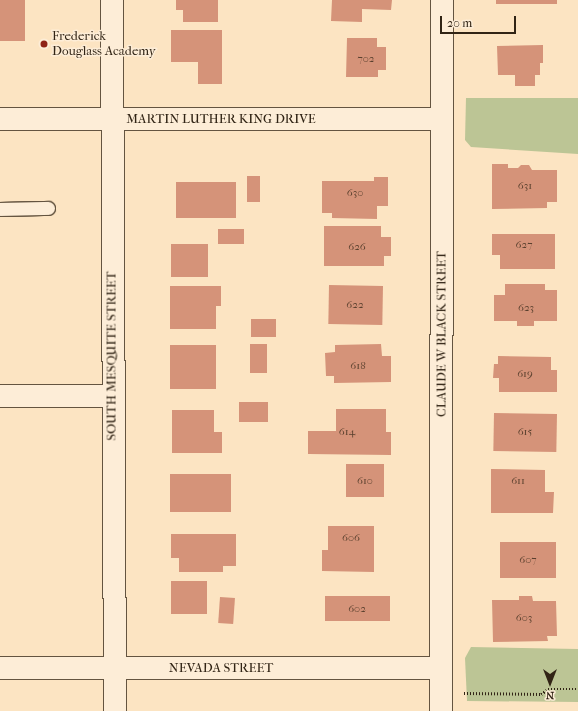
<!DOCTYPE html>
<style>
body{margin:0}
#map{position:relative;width:578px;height:711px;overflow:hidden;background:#fce4c2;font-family:"IM FELL French Canon",serif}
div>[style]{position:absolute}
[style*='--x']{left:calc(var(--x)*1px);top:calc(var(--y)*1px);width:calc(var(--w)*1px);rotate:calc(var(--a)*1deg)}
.green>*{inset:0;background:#bcc595}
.building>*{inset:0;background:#d59379;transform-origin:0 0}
.path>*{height:2.5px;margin-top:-1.25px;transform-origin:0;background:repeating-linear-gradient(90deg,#312415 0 1px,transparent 0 3px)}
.roads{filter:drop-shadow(1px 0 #645440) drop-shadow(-1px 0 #645440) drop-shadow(0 1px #645440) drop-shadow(0 -1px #645440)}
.lane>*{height:13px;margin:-6.5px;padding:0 6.5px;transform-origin:6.5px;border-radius:6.5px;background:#fdedd7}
.street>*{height:22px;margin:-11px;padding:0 11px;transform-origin:11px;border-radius:11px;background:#fdedd7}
.dots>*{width:11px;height:11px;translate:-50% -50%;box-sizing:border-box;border:2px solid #fdedd7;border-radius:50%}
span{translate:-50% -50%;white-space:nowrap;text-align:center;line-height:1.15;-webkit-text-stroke:3px #fdedd7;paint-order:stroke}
.number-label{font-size:11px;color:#5a402e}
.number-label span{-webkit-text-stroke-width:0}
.poi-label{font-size:13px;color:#312415}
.left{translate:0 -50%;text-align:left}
.street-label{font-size:13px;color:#312415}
.north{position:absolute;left:530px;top:663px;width:40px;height:40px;-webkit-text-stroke:3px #fdedd7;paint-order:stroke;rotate:180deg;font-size:11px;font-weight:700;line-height:16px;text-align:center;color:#312415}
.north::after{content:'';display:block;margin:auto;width:14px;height:18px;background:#312415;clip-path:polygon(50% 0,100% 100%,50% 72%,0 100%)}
.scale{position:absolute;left:440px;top:16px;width:76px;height:18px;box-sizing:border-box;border:2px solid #312415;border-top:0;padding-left:5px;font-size:12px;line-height:14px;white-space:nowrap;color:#312415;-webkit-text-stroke:3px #fdedd7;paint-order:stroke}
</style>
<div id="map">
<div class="green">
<div style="clip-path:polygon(466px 98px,578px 98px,578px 154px,471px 147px,465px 140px)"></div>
<div style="clip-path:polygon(471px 647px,578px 649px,578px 702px,467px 701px,465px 658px)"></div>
</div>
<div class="building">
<div style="left:0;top:0;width:25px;height:41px"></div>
<div style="clip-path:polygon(176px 0,218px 0,218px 22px,183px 22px,183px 10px,176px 10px)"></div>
<div style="clip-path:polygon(332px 0,392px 0,391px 10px,362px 9px,362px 22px,331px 21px)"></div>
<div style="left:496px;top:0;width:61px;height:4px"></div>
<div style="clip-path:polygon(171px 30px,222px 30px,222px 84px,198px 84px,198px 62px,171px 62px)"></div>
<div style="clip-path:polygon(347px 38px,377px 38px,377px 47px,386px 47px,386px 70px,378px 70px,378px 77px,346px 77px)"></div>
<div style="clip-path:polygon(543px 45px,543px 63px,540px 63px,540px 75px,535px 75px,535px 86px,515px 86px,515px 75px,498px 75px,497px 46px)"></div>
<div style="clip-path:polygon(492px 164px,508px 164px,508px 168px,518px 168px,521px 165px,529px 165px,532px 170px,557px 170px,557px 202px,547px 202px,547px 208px,492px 209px)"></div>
<div style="left:247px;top:176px;width:13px;height:26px"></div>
<div style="clip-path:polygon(374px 177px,388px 177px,388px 206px,377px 206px,377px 219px,332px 218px,332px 213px,322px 213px,322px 181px,374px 181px)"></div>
<div style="left:176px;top:182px;width:60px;height:36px"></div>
<div style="clip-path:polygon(324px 226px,381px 226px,381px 237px,391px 237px,391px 256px,384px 256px,384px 266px,324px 266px)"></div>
<div style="left:218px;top:229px;width:26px;height:15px"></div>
<div style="clip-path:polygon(492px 234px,555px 234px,555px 269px,500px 269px,500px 255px,492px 255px)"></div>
<div style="left:171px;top:244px;width:37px;height:33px"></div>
<div style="clip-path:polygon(505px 284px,545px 284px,545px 290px,557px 290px,557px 321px,534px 321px,534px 326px,517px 326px,517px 321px,494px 321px,494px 295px,505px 295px)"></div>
<div style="left:329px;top:285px;width:54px;height:39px;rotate:1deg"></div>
<div style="clip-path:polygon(170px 286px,221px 286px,221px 306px,216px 306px,216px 329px,170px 329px)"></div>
<div style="left:251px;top:319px;width:25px;height:18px"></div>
<div style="left:250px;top:344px;width:17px;height:29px"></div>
<div style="clip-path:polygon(381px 344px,382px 356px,391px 356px,391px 382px,334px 383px,334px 376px,326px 376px,325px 353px,335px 352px,335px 345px)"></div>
<div style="left:170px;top:345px;width:46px;height:44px"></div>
<div style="clip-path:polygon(498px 356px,551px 357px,551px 370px,557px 370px,557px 392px,499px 392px,499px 378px,493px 378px,494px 364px,498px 364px)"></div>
<div style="left:239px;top:402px;width:29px;height:20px"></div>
<div style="clip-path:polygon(336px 409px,386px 409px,386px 432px,391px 432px,391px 455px,308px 454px,308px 431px,336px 431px)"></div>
<div style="clip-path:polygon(172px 410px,214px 410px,214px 432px,222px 432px,222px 453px,172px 453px)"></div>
<div style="left:494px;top:413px;width:63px;height:38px;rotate:1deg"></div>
<div style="left:384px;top:464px;width:33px;height:38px;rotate:90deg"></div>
<div style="clip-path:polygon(491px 469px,545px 470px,545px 492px,554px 492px,553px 513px,491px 513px)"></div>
<div style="left:170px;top:474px;width:61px;height:38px"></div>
<div style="clip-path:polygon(328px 526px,374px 526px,374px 572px,322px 571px,322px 550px,328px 550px)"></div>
<div style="clip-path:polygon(171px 534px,236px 534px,236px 566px,223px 566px,223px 572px,179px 572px,179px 558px,171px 558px)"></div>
<div style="left:500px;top:542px;width:56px;height:36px"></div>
<div style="left:171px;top:581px;width:36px;height:33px"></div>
<div style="left:325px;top:596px;width:65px;height:25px"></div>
<div style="clip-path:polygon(519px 596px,532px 596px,533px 601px,556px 601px,557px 636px,547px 636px,548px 641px,493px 642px,492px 600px,519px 600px)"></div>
<div style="left:220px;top:597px;width:15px;height:26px;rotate:4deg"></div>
</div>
<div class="path">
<div style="--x:464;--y:693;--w:77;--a:0.7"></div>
<div style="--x:541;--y:694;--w:9;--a:-36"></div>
<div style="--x:548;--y:689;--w:30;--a:0"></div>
</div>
<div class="roads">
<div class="lane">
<div style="--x:0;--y:209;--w:48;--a:-1.2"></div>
</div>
<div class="street">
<div style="--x:112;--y:0;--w:711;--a:89.76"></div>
<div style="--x:0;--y:119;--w:442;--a:0"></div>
<div style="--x:0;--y:396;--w:112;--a:0"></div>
<div style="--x:0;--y:668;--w:441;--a:0"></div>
<div style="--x:441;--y:711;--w:711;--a:-89.92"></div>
</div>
</div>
<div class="dots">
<div style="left:44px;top:44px;background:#8f2418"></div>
</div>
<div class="number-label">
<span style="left:366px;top:59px">702</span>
<span style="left:525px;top:186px">631</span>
<span style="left:355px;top:193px">630</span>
<span style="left:524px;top:245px">627</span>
<span style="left:357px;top:247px">626</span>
<span style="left:355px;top:305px">622</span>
<span style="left:526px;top:308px">623</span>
<span style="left:358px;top:366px">618</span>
<span style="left:525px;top:374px">619</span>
<span style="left:347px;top:432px">614</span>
<span style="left:525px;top:432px">615</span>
<span style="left:365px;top:481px">610</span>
<span style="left:518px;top:481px">611</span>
<span style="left:351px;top:538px">606</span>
<span style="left:528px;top:560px">607</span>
<span style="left:357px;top:609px">602</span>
<span style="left:524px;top:618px">603</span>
</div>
<div class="poi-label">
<span class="left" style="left:52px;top:44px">Frederick<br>Douglass Academy</span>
</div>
<div class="street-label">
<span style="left:221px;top:119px">MARTIN LUTHER KING DRIVE</span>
<span style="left:442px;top:334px;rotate:-90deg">CLAUDE W BLACK STREET</span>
<span style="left:112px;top:356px;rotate:-90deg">SOUTH MESQUITE STREET</span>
<span style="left:221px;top:668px">NEVADA STREET</span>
</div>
<div class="north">N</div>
<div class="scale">20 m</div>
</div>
